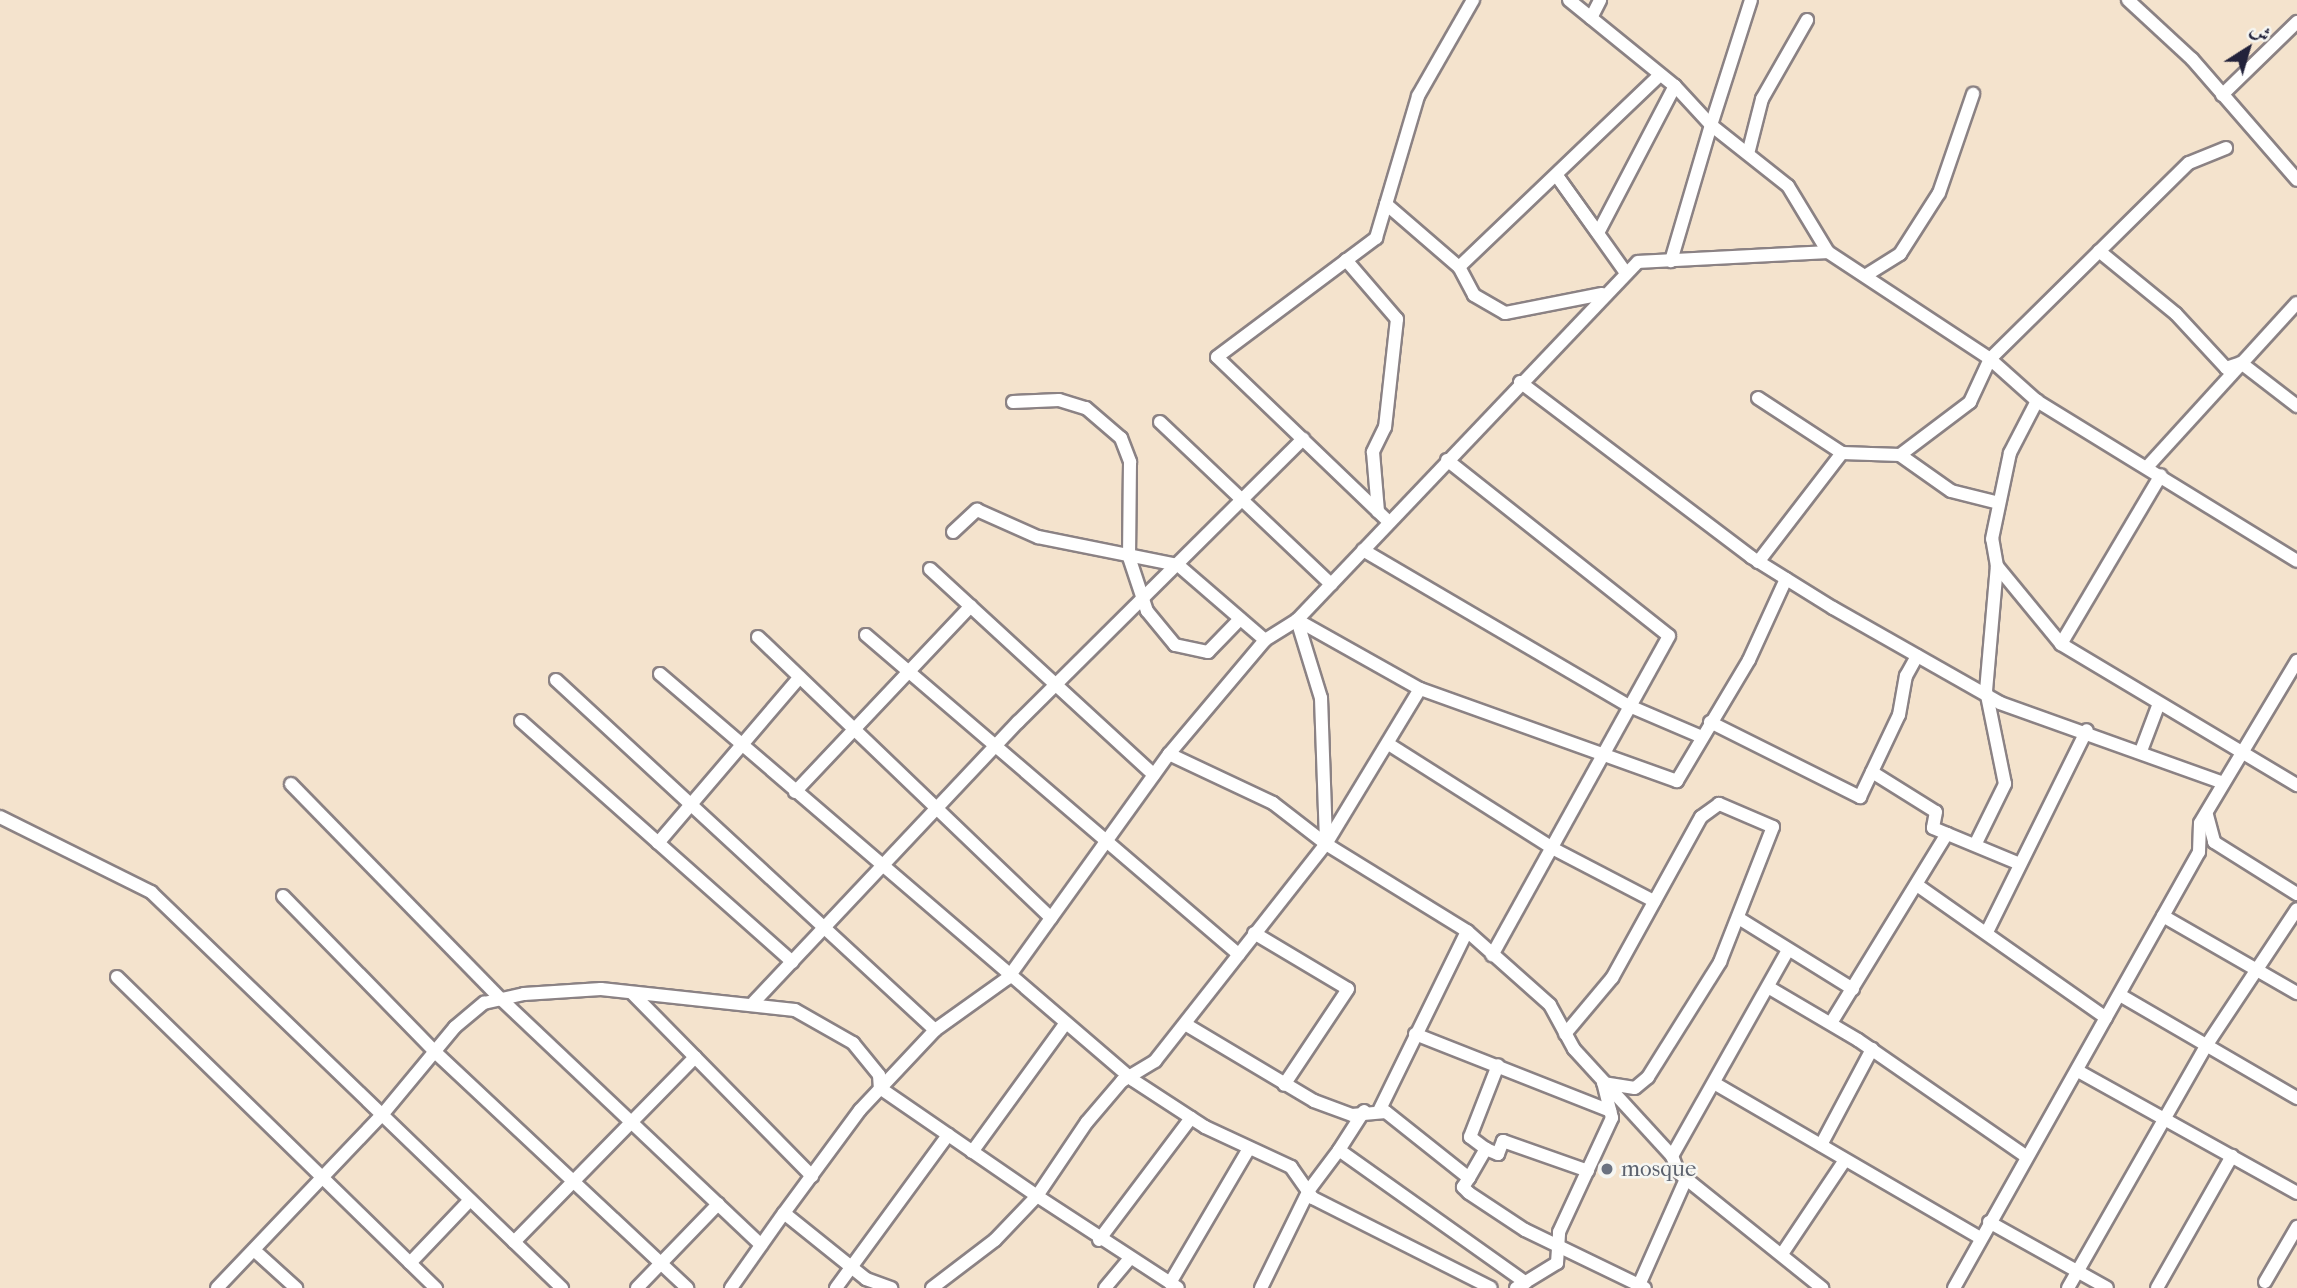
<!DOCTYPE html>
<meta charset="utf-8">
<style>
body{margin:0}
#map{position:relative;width:2297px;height:1288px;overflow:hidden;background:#f4e3cd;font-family:"IM FELL French Canon",Amiri,serif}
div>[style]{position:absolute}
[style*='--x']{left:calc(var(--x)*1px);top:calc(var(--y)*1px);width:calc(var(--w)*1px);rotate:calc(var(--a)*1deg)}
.roads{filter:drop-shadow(2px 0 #8b8284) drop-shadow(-2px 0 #8b8284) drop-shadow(0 2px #8b8284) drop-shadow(0 -2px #8b8284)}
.minor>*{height:12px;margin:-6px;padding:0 6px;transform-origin:6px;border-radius:6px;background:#fff}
.dots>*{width:19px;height:19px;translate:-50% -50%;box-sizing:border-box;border:4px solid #f6f6f2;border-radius:50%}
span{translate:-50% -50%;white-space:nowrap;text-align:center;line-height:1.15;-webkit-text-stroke:5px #f6f6f2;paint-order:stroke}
.worship-label{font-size:23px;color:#5b616d}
.left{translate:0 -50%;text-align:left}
.north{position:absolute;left:2213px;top:14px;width:70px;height:70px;-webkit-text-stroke:5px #f6f6f2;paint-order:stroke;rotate:37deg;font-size:19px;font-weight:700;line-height:28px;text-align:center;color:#22223b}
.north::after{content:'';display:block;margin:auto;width:24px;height:32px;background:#22223b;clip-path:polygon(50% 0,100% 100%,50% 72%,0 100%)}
</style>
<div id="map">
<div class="roads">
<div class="minor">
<div style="--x:1569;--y:0;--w:136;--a:39.1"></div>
<div style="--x:1675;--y:86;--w:53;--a:47.3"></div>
<div style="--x:1711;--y:125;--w:142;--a:106.4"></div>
<div style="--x:1751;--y:0;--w:131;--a:107.7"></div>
<div style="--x:1711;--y:125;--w:98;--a:38.4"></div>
<div style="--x:1788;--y:186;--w:77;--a:58.8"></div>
<div style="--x:1828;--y:252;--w:194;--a:33.4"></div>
<div style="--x:1990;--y:359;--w:63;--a:41.8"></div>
<div style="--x:2037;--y:401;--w:305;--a:31.6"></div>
<div style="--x:2128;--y:0;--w:87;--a:42.7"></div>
<div style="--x:2192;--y:59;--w:160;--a:49"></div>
<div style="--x:1591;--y:18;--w:20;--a:-63"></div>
<div style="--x:2222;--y:95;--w:105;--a:-44.2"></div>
<div style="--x:1749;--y:150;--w:53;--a:-75.7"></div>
<div style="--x:1762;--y:99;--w:91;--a:-60.3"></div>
<div style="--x:1386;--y:204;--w:96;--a:40.8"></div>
<div style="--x:2099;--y:251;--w:99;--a:39.3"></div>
<div style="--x:2176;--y:314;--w:74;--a:47.2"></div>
<div style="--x:2226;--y:368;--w:16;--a:-18"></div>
<div style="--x:2241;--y:363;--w:71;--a:37.5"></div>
<div style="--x:1346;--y:260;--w:78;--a:49.2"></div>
<div style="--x:1397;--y:319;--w:109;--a:96.3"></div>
<div style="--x:1385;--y:427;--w:28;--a:116"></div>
<div style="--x:1373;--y:452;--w:60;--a:85.2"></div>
<div style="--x:1626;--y:273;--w:119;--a:-125.4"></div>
<div style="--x:1557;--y:176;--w:70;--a:54.3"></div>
<div style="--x:1598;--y:233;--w:166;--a:-62.4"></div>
<div style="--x:1868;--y:274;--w:38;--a:-32"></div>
<div style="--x:1900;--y:254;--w:72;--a:-57.4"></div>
<div style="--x:1939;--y:193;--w:105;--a:-71"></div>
<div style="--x:1602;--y:294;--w:99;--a:168.9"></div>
<div style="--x:1505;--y:313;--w:36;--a:-150"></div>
<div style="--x:1474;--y:295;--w:32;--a:-118"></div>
<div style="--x:1459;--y:267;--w:278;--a:-43.7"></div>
<div style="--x:1520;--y:382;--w:290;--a:37.1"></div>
<div style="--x:1751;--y:557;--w:97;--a:31.9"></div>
<div style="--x:1833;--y:608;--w:192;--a:29.6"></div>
<div style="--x:2000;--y:703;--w:237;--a:19.7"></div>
<div style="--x:1758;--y:398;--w:100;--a:33.2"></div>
<div style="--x:1842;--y:453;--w:58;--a:2"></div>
<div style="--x:1900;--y:455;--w:88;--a:-37.1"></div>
<div style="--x:1970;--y:402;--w:47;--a:-65.1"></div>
<div style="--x:1990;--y:359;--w:279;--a:-44.6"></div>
<div style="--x:2189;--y:163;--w:40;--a:-22"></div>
<div style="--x:1013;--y:402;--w:46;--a:-2.5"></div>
<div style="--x:1059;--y:400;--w:28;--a:17"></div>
<div style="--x:1086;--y:408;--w:46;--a:40.6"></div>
<div style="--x:1121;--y:438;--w:26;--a:69"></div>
<div style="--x:1130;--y:462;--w:95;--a:90.6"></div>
<div style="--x:1129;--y:557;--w:57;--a:71.6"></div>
<div style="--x:1147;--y:611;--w:44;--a:50.5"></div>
<div style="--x:1175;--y:645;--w:34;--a:12"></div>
<div style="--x:1208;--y:652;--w:46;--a:-45.9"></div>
<div style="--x:1160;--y:422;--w:236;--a:43.5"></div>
<div style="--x:1900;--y:455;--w:62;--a:35.2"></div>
<div style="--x:1951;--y:491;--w:49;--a:14"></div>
<div style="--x:1447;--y:460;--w:283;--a:38.4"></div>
<div style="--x:1669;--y:636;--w:365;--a:119"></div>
<div style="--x:2147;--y:467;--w:222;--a:-47.6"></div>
<div style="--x:1389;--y:522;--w:238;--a:-136.2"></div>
<div style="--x:1217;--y:357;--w:199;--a:-36.8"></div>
<div style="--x:1376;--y:238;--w:148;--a:-73.5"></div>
<div style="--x:1418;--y:96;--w:111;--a:-60.2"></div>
<div style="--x:953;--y:532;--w:33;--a:-43"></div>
<div style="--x:977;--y:510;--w:67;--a:23.9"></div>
<div style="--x:1038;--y:537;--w:143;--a:11.3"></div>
<div style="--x:1178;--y:565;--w:115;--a:40.8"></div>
<div style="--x:1363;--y:550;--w:306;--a:30.4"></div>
<div style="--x:1627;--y:705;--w:82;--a:23.1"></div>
<div style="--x:1758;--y:562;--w:138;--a:-52.4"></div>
<div style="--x:1997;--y:566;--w:101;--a:50.6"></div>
<div style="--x:2061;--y:644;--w:275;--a:30.9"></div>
<div style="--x:930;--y:569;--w:304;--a:42.6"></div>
<div style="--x:1786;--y:579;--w:89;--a:114.6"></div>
<div style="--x:1749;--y:660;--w:141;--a:120.8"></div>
<div style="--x:1677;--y:781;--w:273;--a:-160.3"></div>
<div style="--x:1420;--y:689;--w:141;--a:-150.7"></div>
<div style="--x:1297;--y:620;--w:494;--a:-46.4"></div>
<div style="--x:1638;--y:262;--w:190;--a:-3"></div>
<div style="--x:866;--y:635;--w:491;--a:40.6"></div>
<div style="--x:758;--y:637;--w:406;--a:43.8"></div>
<div style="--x:2061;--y:644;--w:196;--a:-59.4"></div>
<div style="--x:660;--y:674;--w:623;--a:40.64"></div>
<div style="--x:1133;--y:1080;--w:86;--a:33.1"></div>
<div style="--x:1205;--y:1127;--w:95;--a:24.9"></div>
<div style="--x:1291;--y:1167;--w:38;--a:55"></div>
<div style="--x:1313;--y:1198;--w:199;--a:26.8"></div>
<div style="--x:556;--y:680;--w:516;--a:42.72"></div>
<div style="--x:521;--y:721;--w:363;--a:41.6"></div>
<div style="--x:1710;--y:722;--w:168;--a:26.6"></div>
<div style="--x:1860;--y:797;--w:91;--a:-64.6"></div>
<div style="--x:1899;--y:715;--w:40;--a:-80"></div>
<div style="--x:1906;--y:676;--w:23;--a:-61"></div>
<div style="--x:1390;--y:745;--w:194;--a:32.4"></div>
<div style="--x:1554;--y:849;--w:113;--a:27.5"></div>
<div style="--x:2141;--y:751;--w:48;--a:-69.3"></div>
<div style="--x:1169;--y:754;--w:149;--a:-49.9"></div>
<div style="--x:1265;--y:640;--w:38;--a:-32"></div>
<div style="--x:1297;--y:620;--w:82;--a:72.9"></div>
<div style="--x:1321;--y:698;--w:146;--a:88"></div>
<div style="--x:1872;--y:772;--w:75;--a:32"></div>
<div style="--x:1936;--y:812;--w:16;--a:101"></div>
<div style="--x:1933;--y:828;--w:94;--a:22.5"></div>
<div style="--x:291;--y:784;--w:301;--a:45.7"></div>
<div style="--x:501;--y:999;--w:358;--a:43.4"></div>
<div style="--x:795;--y:792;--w:256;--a:-46.6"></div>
<div style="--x:2207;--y:815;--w:28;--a:75"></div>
<div style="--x:2214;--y:842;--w:98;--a:32.1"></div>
<div style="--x:0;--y:817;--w:169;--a:26.4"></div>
<div style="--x:151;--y:892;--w:571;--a:43.94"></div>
<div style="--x:658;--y:843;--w:218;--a:-49.5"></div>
<div style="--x:1976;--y:843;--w:66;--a:-63.8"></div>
<div style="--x:2005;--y:784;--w:95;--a:-101.5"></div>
<div style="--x:1986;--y:691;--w:125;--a:-85"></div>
<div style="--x:1997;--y:566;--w:27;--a:-100"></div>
<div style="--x:1992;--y:539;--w:88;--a:-78.2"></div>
<div style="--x:2010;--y:453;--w:59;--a:-62.6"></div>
<div style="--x:1917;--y:885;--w:231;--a:35.1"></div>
<div style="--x:283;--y:896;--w:216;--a:45.7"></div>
<div style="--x:434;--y:1051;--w:347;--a:43.1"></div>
<div style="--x:2163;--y:916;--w:155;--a:29.9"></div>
<div style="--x:1740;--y:919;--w:133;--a:31.8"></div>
<div style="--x:1987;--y:932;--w:225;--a:-63.7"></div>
<div style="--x:1254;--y:933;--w:109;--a:30.8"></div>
<div style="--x:1348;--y:989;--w:115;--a:123.7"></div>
<div style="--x:117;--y:977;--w:446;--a:44.3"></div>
<div style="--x:1768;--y:987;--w:104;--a:30.5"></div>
<div style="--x:1858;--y:1040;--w:202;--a:34.7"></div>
<div style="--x:632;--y:993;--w:257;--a:45.5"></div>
<div style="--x:2120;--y:995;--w:205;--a:30.2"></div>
<div style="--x:754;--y:1002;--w:385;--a:-46.7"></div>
<div style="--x:1018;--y:722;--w:402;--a:-44.8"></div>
<div style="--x:1831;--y:1023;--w:222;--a:-58.5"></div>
<div style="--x:1185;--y:1024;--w:150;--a:30.8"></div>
<div style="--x:1314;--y:1101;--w:40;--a:20.2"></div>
<div style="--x:1352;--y:1115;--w:34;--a:-5"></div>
<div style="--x:1386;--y:1112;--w:106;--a:38.5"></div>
<div style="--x:1469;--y:1178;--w:11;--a:124"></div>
<div style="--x:1463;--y:1187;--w:8;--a:45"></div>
<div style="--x:1469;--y:1193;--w:67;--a:33.5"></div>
<div style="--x:1525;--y:1230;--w:133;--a:25.8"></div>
<div style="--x:1415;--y:1034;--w:210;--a:21.5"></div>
<div style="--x:2078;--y:1071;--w:251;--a:29.1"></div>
<div style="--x:1714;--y:1083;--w:308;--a:30.2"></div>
<div style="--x:1364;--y:1111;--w:46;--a:122.7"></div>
<div style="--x:1339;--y:1150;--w:229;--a:35.4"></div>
<div style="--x:1379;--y:1111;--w:200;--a:-63.9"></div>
<div style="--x:1821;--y:1145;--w:109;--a:-62"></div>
<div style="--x:1486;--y:1149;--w:20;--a:-143"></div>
<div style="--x:1470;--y:1137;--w:77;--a:-68.7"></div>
<div style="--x:972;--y:1152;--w:158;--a:-54"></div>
<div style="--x:1672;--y:1156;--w:234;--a:-60.6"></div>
<div style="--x:1469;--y:1178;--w:34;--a:-60"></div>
<div style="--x:1486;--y:1149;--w:13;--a:23"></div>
<div style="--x:1498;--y:1154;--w:14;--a:-69"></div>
<div style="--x:1503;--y:1141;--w:90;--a:19.4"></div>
<div style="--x:784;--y:1213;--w:128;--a:-53.6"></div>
<div style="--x:860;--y:1110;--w:110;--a:-46.8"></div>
<div style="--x:935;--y:1030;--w:90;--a:-35.5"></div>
<div style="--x:1008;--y:978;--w:276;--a:-54.3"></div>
<div style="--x:1169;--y:754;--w:115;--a:25.2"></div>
<div style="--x:1273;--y:803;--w:67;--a:37.7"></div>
<div style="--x:1326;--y:844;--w:166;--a:31.7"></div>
<div style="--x:1467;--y:931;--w:111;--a:41.7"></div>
<div style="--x:1550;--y:1005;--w:50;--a:61.4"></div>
<div style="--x:1574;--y:1049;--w:145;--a:47.5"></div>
<div style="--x:1672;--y:1156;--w:18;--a:68"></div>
<div style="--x:1679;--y:1173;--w:184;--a:38.8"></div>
<div style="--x:1989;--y:1222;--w:135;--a:29.2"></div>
<div style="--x:1099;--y:1240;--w:153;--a:-53"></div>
<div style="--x:514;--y:1242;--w:259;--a:-45.6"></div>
<div style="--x:254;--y:1250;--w:57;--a:42.1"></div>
<div style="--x:1782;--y:1254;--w:113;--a:-56.2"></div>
<div style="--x:410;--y:1263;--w:87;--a:-46.4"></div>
<div style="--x:2265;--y:1282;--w:64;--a:-59.8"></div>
<div style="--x:1170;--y:1283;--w:154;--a:-59.6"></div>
<div style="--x:1639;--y:1285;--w:116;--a:-66.1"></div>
<div style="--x:217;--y:1288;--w:239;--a:-46.4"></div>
<div style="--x:382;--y:1115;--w:114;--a:-50.3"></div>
<div style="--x:455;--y:1027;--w:38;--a:-40"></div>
<div style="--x:484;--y:1003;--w:41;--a:-12.7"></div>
<div style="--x:524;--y:994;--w:77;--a:-3.7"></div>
<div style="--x:601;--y:989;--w:195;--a:6.2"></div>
<div style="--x:795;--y:1010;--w:67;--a:29.6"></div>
<div style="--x:853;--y:1043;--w:41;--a:50.9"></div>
<div style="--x:879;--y:1075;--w:13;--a:86"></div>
<div style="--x:880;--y:1088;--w:191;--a:34.5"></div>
<div style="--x:1037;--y:1196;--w:89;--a:-56"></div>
<div style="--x:1087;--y:1122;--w:54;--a:-49.5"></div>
<div style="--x:1122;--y:1081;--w:39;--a:-31"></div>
<div style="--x:1155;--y:1061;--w:276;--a:-51.8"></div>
<div style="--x:1326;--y:844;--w:181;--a:-58.8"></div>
<div style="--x:637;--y:1288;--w:117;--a:-46"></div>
<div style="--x:731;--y:1288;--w:92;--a:-54.8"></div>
<div style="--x:784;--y:1213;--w:105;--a:38.8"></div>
<div style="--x:866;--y:1279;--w:27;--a:20"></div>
<div style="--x:836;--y:1288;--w:190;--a:-53.8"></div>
<div style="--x:932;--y:1288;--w:79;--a:-37.3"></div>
<div style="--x:995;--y:1240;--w:61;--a:-46.3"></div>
<div style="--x:1037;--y:1196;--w:168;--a:33.1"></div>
<div style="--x:1105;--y:1288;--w:38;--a:-50"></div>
<div style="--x:1261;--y:1288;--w:109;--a:-63.9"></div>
<div style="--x:1309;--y:1190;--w:50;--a:-53.1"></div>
<div style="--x:1516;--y:1288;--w:48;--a:-31.4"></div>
<div style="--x:1557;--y:1263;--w:31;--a:-86"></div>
<div style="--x:1559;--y:1232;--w:126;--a:-65.1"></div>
<div style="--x:1612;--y:1118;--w:36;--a:-104"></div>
<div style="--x:1603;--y:1083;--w:32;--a:9"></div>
<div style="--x:1635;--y:1088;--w:17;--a:-40"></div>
<div style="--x:1648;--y:1077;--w:136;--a:-57.9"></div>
<div style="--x:1720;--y:962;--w:145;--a:-68.6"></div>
<div style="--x:1773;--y:827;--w:59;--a:-156.9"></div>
<div style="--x:1719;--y:804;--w:22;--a:144"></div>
<div style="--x:1701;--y:817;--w:184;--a:118.9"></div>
<div style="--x:1612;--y:978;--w:73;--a:130"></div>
<div style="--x:1954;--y:1288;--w:500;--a:-60.67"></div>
<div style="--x:2199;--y:852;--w:29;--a:-88"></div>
<div style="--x:2200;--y:823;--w:189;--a:-59.1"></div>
<div style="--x:2068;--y:1288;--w:279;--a:-60.3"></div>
<div style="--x:2206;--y:1046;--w:164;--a:-56.4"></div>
<div style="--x:2157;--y:1288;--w:152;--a:-60.4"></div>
</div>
</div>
<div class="dots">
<div style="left:1607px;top:1169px;background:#6b7280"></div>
</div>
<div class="worship-label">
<span class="left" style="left:1621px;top:1169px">mosque</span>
</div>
<div class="north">ش</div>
</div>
